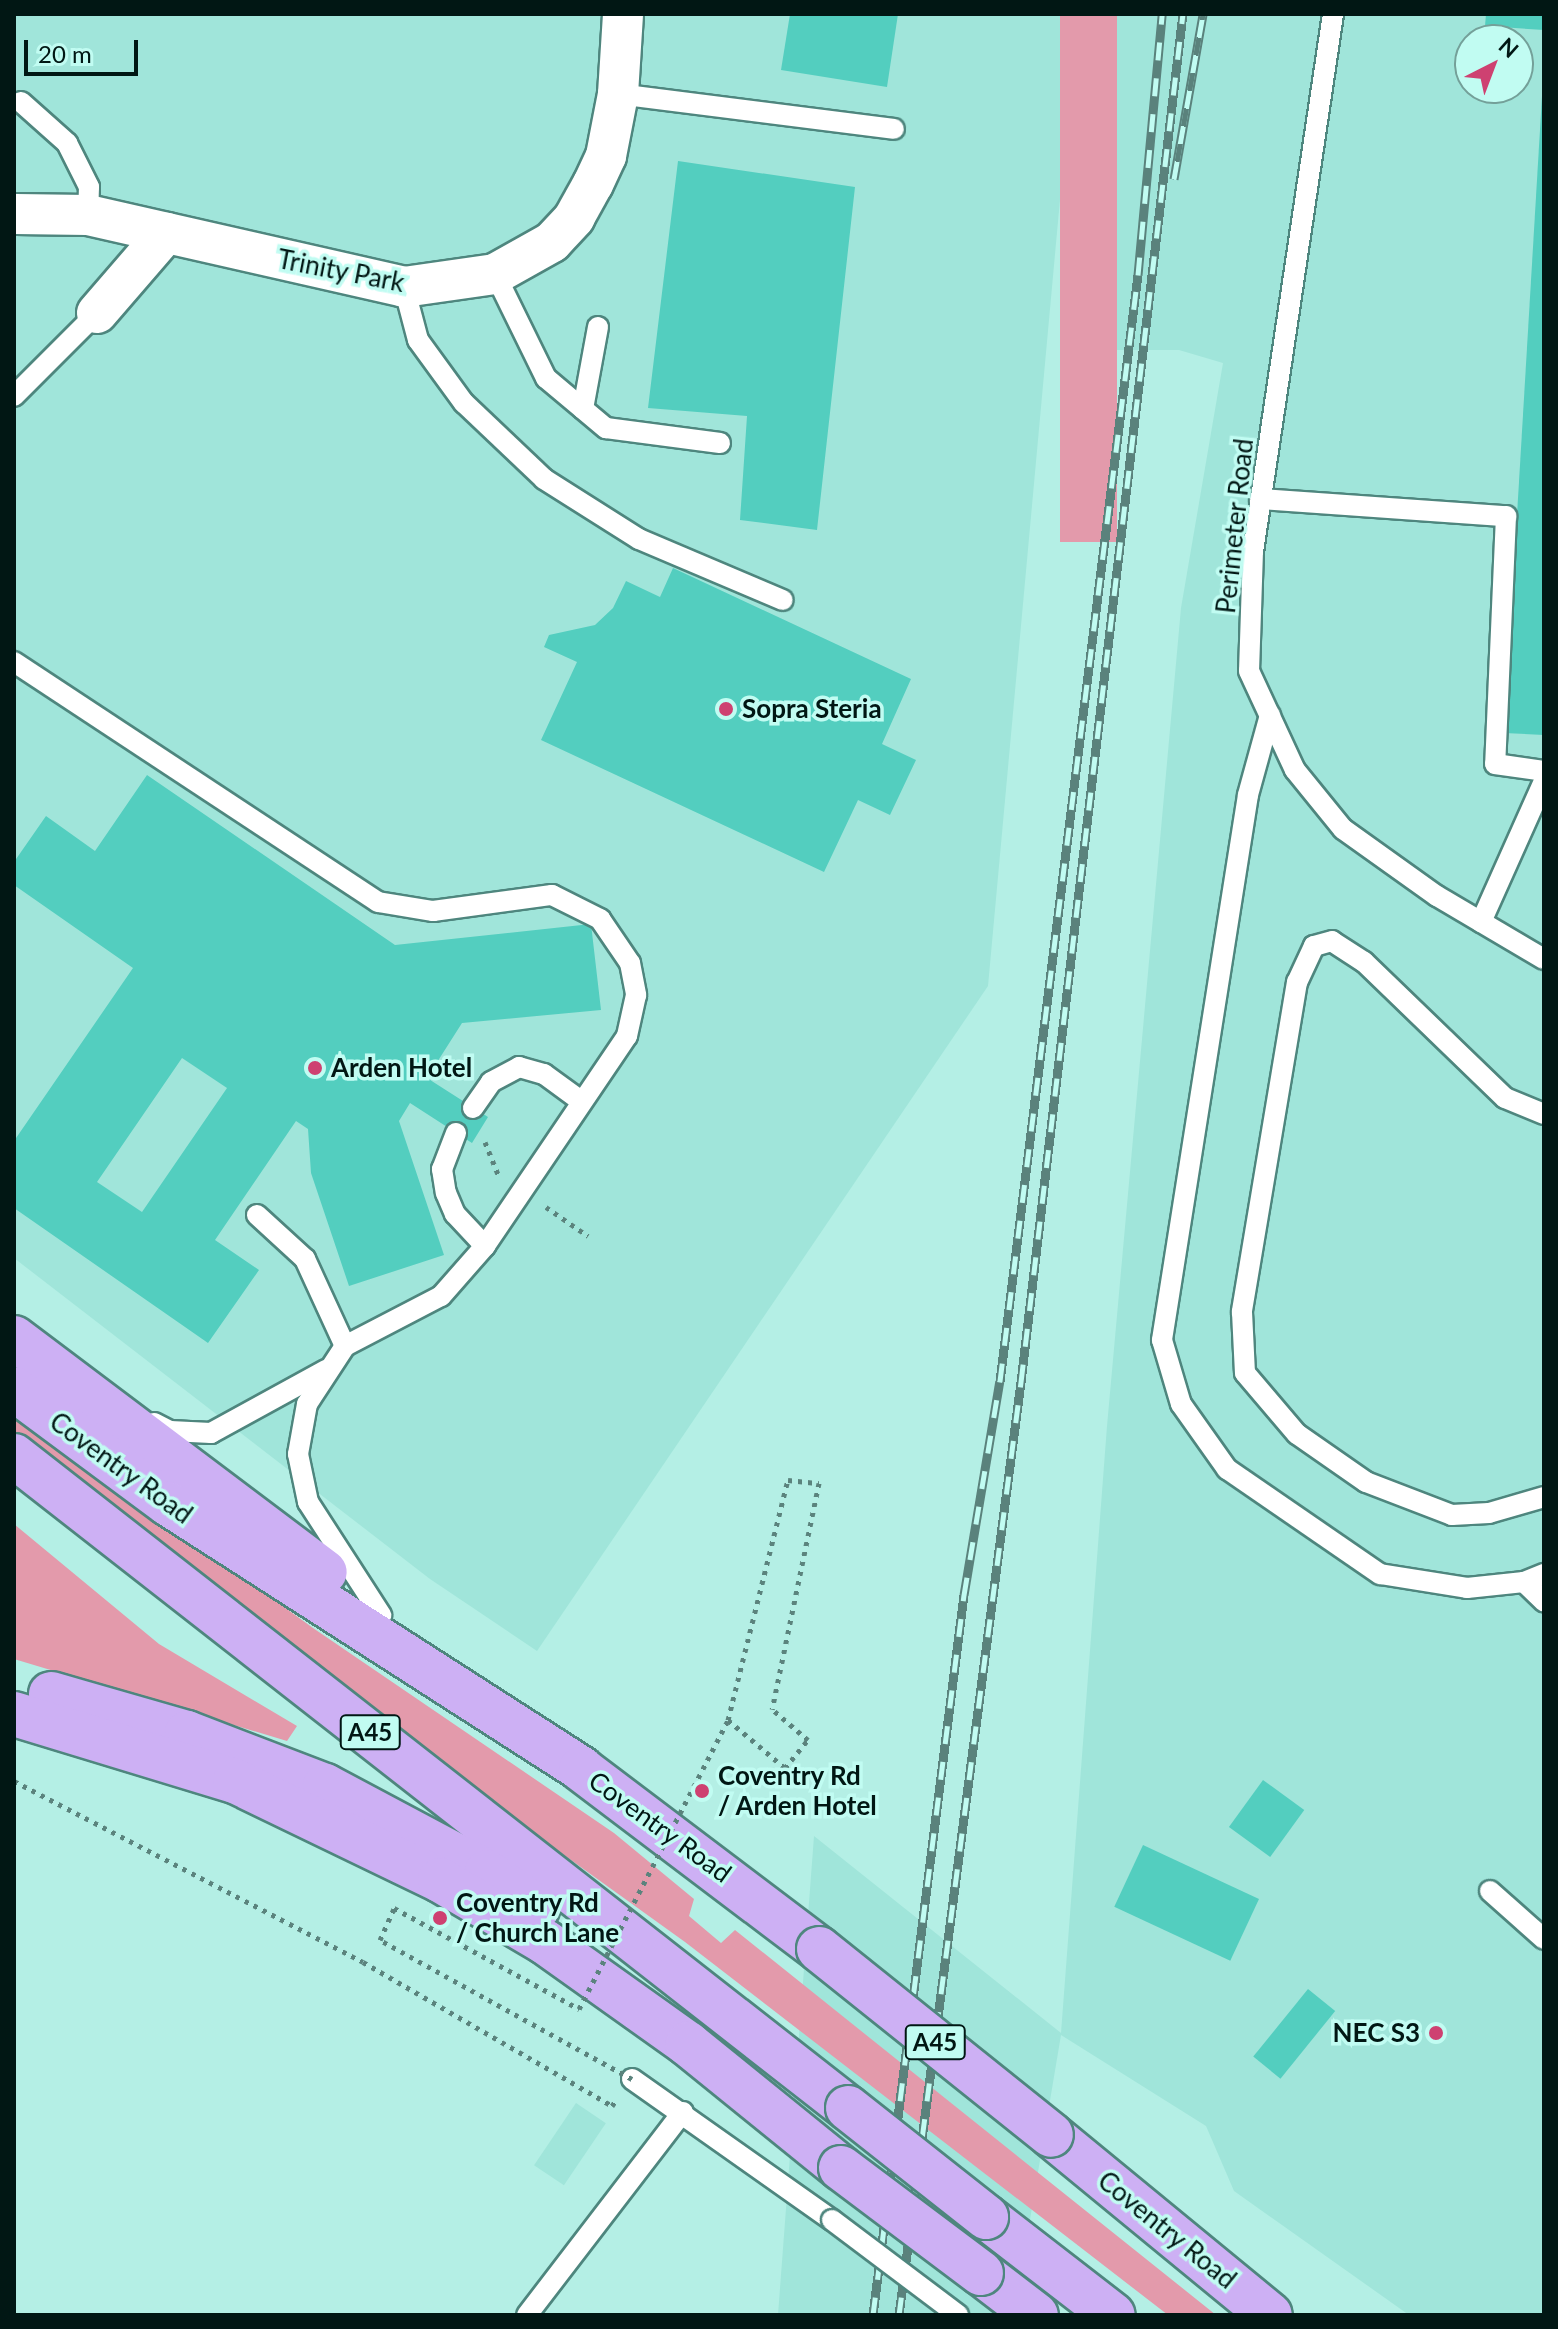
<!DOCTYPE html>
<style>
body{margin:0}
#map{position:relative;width:1558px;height:2329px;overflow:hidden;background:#b4efe5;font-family:Lato,sans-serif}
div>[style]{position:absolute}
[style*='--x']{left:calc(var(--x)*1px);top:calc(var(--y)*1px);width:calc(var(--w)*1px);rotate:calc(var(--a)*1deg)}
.built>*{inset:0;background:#a0e5da;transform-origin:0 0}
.green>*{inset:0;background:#e39aab;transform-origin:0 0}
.building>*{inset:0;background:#53cebf;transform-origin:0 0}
.path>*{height:5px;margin-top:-2.5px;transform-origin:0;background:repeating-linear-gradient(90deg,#5b837d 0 4px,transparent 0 10px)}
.roads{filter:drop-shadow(2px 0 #4e867e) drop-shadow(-2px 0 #4e867e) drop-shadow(0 2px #4e867e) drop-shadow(0 -2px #4e867e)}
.lane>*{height:20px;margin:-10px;padding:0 10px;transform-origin:10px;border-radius:10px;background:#fff}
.street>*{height:40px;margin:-20px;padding:0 20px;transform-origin:20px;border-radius:20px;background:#fff}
.highway>*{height:44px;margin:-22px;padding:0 22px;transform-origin:22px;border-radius:22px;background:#cdb0f4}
.rail>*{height:9px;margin-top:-4.5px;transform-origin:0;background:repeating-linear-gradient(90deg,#c1fcf2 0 18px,#5a827c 0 36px);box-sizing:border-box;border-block:2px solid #5a827c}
.path-bridge>*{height:5px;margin-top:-2.5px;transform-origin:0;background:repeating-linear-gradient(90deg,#5b837d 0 4px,transparent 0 10px)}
.bridges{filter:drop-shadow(2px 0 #4e867e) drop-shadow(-2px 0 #4e867e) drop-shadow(0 2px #4e867e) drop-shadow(0 -2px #4e867e)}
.lane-bridge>*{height:20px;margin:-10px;padding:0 10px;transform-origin:10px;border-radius:10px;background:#fff}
.highway-bridge>*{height:44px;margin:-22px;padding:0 22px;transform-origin:22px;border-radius:22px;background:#cdb0f4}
.dots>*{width:22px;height:22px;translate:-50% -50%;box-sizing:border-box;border:4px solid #c1fcf2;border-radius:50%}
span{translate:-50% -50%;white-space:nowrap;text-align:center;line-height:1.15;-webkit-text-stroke:7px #c1fcf2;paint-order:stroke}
.shield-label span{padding:2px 6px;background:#c1fcf2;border:2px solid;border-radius:6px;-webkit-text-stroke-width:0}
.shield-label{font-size:24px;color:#011714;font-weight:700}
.street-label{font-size:26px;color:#011714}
.poi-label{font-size:26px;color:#011714;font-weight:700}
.left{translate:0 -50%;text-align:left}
.right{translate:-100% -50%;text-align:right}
.frame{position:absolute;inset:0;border:16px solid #011714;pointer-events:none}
.north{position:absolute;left:1454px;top:24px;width:80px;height:80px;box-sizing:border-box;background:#c1fcf2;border:2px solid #74a099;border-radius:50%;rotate:42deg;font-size:22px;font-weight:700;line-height:32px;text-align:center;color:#011714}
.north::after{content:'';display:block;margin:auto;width:28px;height:36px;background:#ce4171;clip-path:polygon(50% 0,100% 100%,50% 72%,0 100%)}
.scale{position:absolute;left:24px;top:40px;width:114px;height:36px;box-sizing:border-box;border:4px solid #011714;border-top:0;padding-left:10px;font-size:24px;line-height:28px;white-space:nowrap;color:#011714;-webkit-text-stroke:6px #c1fcf2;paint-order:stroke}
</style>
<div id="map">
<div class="built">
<div style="clip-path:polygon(14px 14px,1077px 14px,988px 986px,537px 1651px,430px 1579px,14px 1258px)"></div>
<div style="clip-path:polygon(evenodd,1107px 14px,1544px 14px,1544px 2315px,1409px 2315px,1234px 2191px,1206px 2126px,1061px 2035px,1014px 2315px,778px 2315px,814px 1836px,1061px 2033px,1107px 1426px,1181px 608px,1223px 363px,1179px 350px,1089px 350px,1107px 14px,1470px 40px,1518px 40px,1518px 88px,1470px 88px,1470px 40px)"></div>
<div style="left:576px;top:2103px;width:36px;height:75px;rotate:34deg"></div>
</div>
<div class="green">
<div style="left:1060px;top:14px;width:57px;height:528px"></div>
<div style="clip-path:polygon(14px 1411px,313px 1628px,614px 1833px,694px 1899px,689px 1916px,721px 1943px,735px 1930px,1216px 2315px,1168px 2315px,685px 1942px,472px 1789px,14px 1434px)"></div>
<div style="clip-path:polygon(14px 1524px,159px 1644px,297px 1726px,287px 1741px,14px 1659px)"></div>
</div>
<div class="building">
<div style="clip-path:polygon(790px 14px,898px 14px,887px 87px,781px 70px)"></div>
<div style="clip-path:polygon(1486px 14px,1544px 14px,1544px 30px,1485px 26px)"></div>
<div style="clip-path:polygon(1542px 96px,1544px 96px,1544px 735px,1504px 733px)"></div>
<div style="clip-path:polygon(678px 161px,855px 187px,817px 530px,740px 520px,747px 416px,648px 408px)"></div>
<div style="clip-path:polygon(673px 568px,911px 679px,882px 744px,916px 760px,890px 815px,858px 800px,824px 872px,541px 740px,577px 662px,544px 647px,549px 635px,595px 625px,613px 608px,626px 581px,660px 597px)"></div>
<div style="clip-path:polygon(evenodd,147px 775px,395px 945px,591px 924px,601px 1010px,462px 1023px,427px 1078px,488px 1117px,472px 1143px,410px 1103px,399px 1121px,444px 1255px,349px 1286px,311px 1173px,308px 1129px,296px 1121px,215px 1240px,259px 1270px,208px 1343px,14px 1208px,14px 1141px,133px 968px,14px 885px,14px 862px,46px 816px,95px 851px,147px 775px,182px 1058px,227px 1088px,142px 1212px,97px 1182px,182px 1058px)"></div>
<div style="left:1263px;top:1780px;width:51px;height:58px;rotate:36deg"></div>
<div style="left:1143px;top:1845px;width:128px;height:68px;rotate:25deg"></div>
<div style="left:1308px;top:1989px;width:35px;height:87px;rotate:39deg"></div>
</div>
<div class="path">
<div style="--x:485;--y:1142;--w:35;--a:68"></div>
<div style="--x:546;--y:1207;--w:51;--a:34.6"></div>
<div style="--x:728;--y:1720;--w:75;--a:40.1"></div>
<div style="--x:785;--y:1768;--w:36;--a:-51"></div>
<div style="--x:808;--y:1740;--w:48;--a:-139.3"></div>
<div style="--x:14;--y:1781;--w:393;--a:27.4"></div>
<div style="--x:363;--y:1962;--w:288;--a:30"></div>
<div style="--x:612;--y:2106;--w:7;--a:-56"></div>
</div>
<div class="roads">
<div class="lane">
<div style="--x:1333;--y:14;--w:543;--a:98.47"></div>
<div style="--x:1253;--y:551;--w:120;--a:91.9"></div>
<div style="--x:1249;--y:671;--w:109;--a:65.1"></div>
<div style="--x:1295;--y:770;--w:76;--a:50.9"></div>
<div style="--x:1343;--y:829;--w:115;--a:35.5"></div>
<div style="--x:1437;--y:896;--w:124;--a:30.5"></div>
<div style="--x:618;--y:94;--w:278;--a:7.2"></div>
<div style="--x:21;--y:102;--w:62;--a:41.7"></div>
<div style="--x:67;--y:143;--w:49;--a:63.4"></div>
<div style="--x:89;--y:187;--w:28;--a:92"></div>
<div style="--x:495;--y:274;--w:116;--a:63.9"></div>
<div style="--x:546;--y:378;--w:48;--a:40"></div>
<div style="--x:404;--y:287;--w:55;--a:75.2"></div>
<div style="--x:418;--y:340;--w:78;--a:53.9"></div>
<div style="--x:464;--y:403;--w:110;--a:43.5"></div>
<div style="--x:544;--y:479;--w:112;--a:32.3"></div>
<div style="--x:639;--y:539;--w:156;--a:23"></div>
<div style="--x:598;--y:327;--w:83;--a:100.4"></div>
<div style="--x:583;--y:409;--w:30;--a:40"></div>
<div style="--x:606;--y:428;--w:115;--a:7.5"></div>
<div style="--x:14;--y:396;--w:117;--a:-45"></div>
<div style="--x:1260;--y:499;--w:247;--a:4"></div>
<div style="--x:1506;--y:516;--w:248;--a:92.5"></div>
<div style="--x:1495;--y:764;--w:49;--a:8.1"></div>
<div style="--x:14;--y:662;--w:436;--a:33.4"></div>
<div style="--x:378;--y:902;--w:56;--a:9.3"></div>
<div style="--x:433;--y:911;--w:120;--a:-7.7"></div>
<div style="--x:552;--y:895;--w:54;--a:26.6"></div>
<div style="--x:600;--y:919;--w:53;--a:55.7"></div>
<div style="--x:630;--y:963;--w:33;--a:79"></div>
<div style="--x:636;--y:995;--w:42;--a:102.4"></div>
<div style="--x:627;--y:1036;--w:254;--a:124.1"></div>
<div style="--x:485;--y:1246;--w:67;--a:131.3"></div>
<div style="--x:441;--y:1296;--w:108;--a:152.5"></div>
<div style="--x:345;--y:1346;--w:69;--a:123.2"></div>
<div style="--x:307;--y:1404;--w:51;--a:100.2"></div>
<div style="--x:298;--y:1454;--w:49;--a:78.2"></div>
<div style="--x:308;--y:1502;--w:135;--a:57.1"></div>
<div style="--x:1270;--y:715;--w:83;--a:105.4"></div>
<div style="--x:1248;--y:795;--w:552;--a:98.97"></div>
<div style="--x:1162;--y:1340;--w:67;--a:73.5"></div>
<div style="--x:1181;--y:1404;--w:80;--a:54.7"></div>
<div style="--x:1227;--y:1469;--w:186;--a:34.5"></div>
<div style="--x:1380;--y:1574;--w:88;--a:9.1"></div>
<div style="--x:1467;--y:1588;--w:57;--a:-6"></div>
<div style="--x:1524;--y:1582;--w:22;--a:-22"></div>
<div style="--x:1481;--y:922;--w:154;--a:-65.9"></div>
<div style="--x:473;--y:1108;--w:32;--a:-55"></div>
<div style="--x:491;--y:1082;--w:32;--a:-28"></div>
<div style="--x:519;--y:1067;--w:26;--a:16"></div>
<div style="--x:544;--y:1074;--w:46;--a:36.1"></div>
<div style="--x:1544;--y:1114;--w:42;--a:-157.7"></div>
<div style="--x:1505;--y:1098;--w:196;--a:-136"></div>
<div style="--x:1364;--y:962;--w:38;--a:-147"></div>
<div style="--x:1332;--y:941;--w:19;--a:164"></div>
<div style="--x:1314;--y:946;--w:40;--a:115"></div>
<div style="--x:1297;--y:982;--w:335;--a:99.5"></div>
<div style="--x:1242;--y:1312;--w:61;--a:87.2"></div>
<div style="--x:1245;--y:1373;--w:80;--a:49.6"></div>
<div style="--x:1297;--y:1434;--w:84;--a:34.8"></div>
<div style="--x:1366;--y:1482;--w:92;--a:21"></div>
<div style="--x:1452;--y:1515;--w:37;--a:-3"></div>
<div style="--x:1489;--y:1513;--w:57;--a:-16.2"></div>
<div style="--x:456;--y:1133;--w:39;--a:111"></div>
<div style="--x:442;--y:1169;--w:24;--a:81"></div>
<div style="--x:446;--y:1193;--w:23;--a:67"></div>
<div style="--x:455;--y:1214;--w:44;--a:46.8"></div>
<div style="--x:257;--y:1215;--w:65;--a:42.5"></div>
<div style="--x:305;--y:1259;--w:96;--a:65.3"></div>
<div style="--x:154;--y:1423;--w:18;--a:27"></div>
<div style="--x:170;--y:1431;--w:41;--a:2.8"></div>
<div style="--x:211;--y:1433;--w:131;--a:-28.7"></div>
<div style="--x:1524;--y:1582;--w:28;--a:44"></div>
<div style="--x:1490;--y:1891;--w:72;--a:41.6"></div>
<div style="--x:632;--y:2079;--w:245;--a:35.2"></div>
<div style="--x:527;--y:2315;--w:256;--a:-52.5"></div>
</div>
<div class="street">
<div style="--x:16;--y:214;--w:72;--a:0.8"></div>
<div style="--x:88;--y:215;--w:324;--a:12.8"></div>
<div style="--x:404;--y:287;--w:92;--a:-8.1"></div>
<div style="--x:495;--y:274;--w:65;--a:-29.3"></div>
<div style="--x:552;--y:242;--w:33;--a:-47"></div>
<div style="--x:574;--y:218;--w:39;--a:-61"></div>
<div style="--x:593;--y:184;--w:31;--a:-65"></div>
<div style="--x:606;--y:156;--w:63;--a:-79"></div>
<div style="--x:618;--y:94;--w:80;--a:-86.4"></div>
<div style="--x:97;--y:313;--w:106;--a:-49.2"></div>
</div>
<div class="highway">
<div style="--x:14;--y:1338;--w:389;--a:37"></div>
<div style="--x:14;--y:1389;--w:193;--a:36.6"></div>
<div style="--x:169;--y:1504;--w:490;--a:32.7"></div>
<div style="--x:581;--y:1769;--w:298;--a:37.1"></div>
<div style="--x:14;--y:1456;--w:1059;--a:38.02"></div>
<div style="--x:51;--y:1694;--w:141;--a:16"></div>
<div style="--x:187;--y:1733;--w:148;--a:21"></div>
<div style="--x:325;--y:1786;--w:183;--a:28"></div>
<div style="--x:487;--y:1872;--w:62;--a:35.2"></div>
<div style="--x:14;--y:1714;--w:231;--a:16.9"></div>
<div style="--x:235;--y:1781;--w:228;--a:25.8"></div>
<div style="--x:440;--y:1880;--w:122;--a:30.6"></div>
<div style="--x:545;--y:1942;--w:176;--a:35.5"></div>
<div style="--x:688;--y:2044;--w:197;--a:39"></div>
<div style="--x:1051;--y:2135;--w:283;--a:39.4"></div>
<div style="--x:986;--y:2217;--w:160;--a:37.7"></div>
<div style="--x:981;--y:2273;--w:69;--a:37.4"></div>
</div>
</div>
<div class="rail">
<div style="--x:1174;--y:179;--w:168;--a:-80"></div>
<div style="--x:873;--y:2315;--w:726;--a:-82.8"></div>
<div style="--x:964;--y:1595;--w:217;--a:-80.5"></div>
<div style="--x:1000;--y:1381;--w:1115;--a:-82.89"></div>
<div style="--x:1138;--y:275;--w:262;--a:-84.7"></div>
<div style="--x:899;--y:2315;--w:941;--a:-82.55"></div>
<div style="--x:1021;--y:1382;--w:1378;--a:-83.25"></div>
</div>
<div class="path-bridge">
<div style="--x:632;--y:2079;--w:288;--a:-151.1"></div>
<div style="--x:380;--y:1940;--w:35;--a:-66"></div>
<div style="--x:394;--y:1908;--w:211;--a:28.6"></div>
<div style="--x:579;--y:2009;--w:325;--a:-62.7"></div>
<div style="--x:728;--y:1720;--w:247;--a:-76"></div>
<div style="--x:788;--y:1480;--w:31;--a:6"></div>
<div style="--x:819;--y:1483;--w:231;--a:101.7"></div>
</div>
<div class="bridges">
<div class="lane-bridge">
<div style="--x:832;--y:2220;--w:158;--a:37"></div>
</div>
<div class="highway-bridge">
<div style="--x:819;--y:1949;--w:297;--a:38.7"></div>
<div style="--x:848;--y:2108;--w:176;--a:38.3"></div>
<div style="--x:841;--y:2168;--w:175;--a:36.9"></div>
</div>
</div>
<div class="dots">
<div style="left:726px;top:709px;background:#ce4171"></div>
<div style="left:315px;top:1068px;background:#ce4171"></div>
<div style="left:702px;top:1791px;background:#ce4171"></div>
<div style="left:440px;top:1918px;background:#ce4171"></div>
<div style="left:1436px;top:2033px;background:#ce4171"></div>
</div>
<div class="shield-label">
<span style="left:370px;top:1732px">A45</span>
<span style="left:935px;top:2042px">A45</span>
</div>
<div class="street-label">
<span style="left:341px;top:271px;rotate:11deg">Trinity Park</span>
<span style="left:1235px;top:526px;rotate:-84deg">Perimeter Road</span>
<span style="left:121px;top:1468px;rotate:36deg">Coventry Road</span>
<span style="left:660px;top:1827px;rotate:36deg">Coventry Road</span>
<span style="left:1167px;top:2230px;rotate:39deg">Coventry Road</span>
</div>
<div class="poi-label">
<span class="left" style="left:742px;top:709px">Sopra Steria</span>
<span class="left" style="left:331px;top:1068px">Arden Hotel</span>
<span class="left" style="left:718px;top:1791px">Coventry Rd<br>/ Arden Hotel</span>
<span class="left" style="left:456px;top:1918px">Coventry Rd<br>/ Church Lane</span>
<span class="right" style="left:1420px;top:2033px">NEC S3</span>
</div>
<div class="frame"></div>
<div class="north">N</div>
<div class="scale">20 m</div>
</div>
